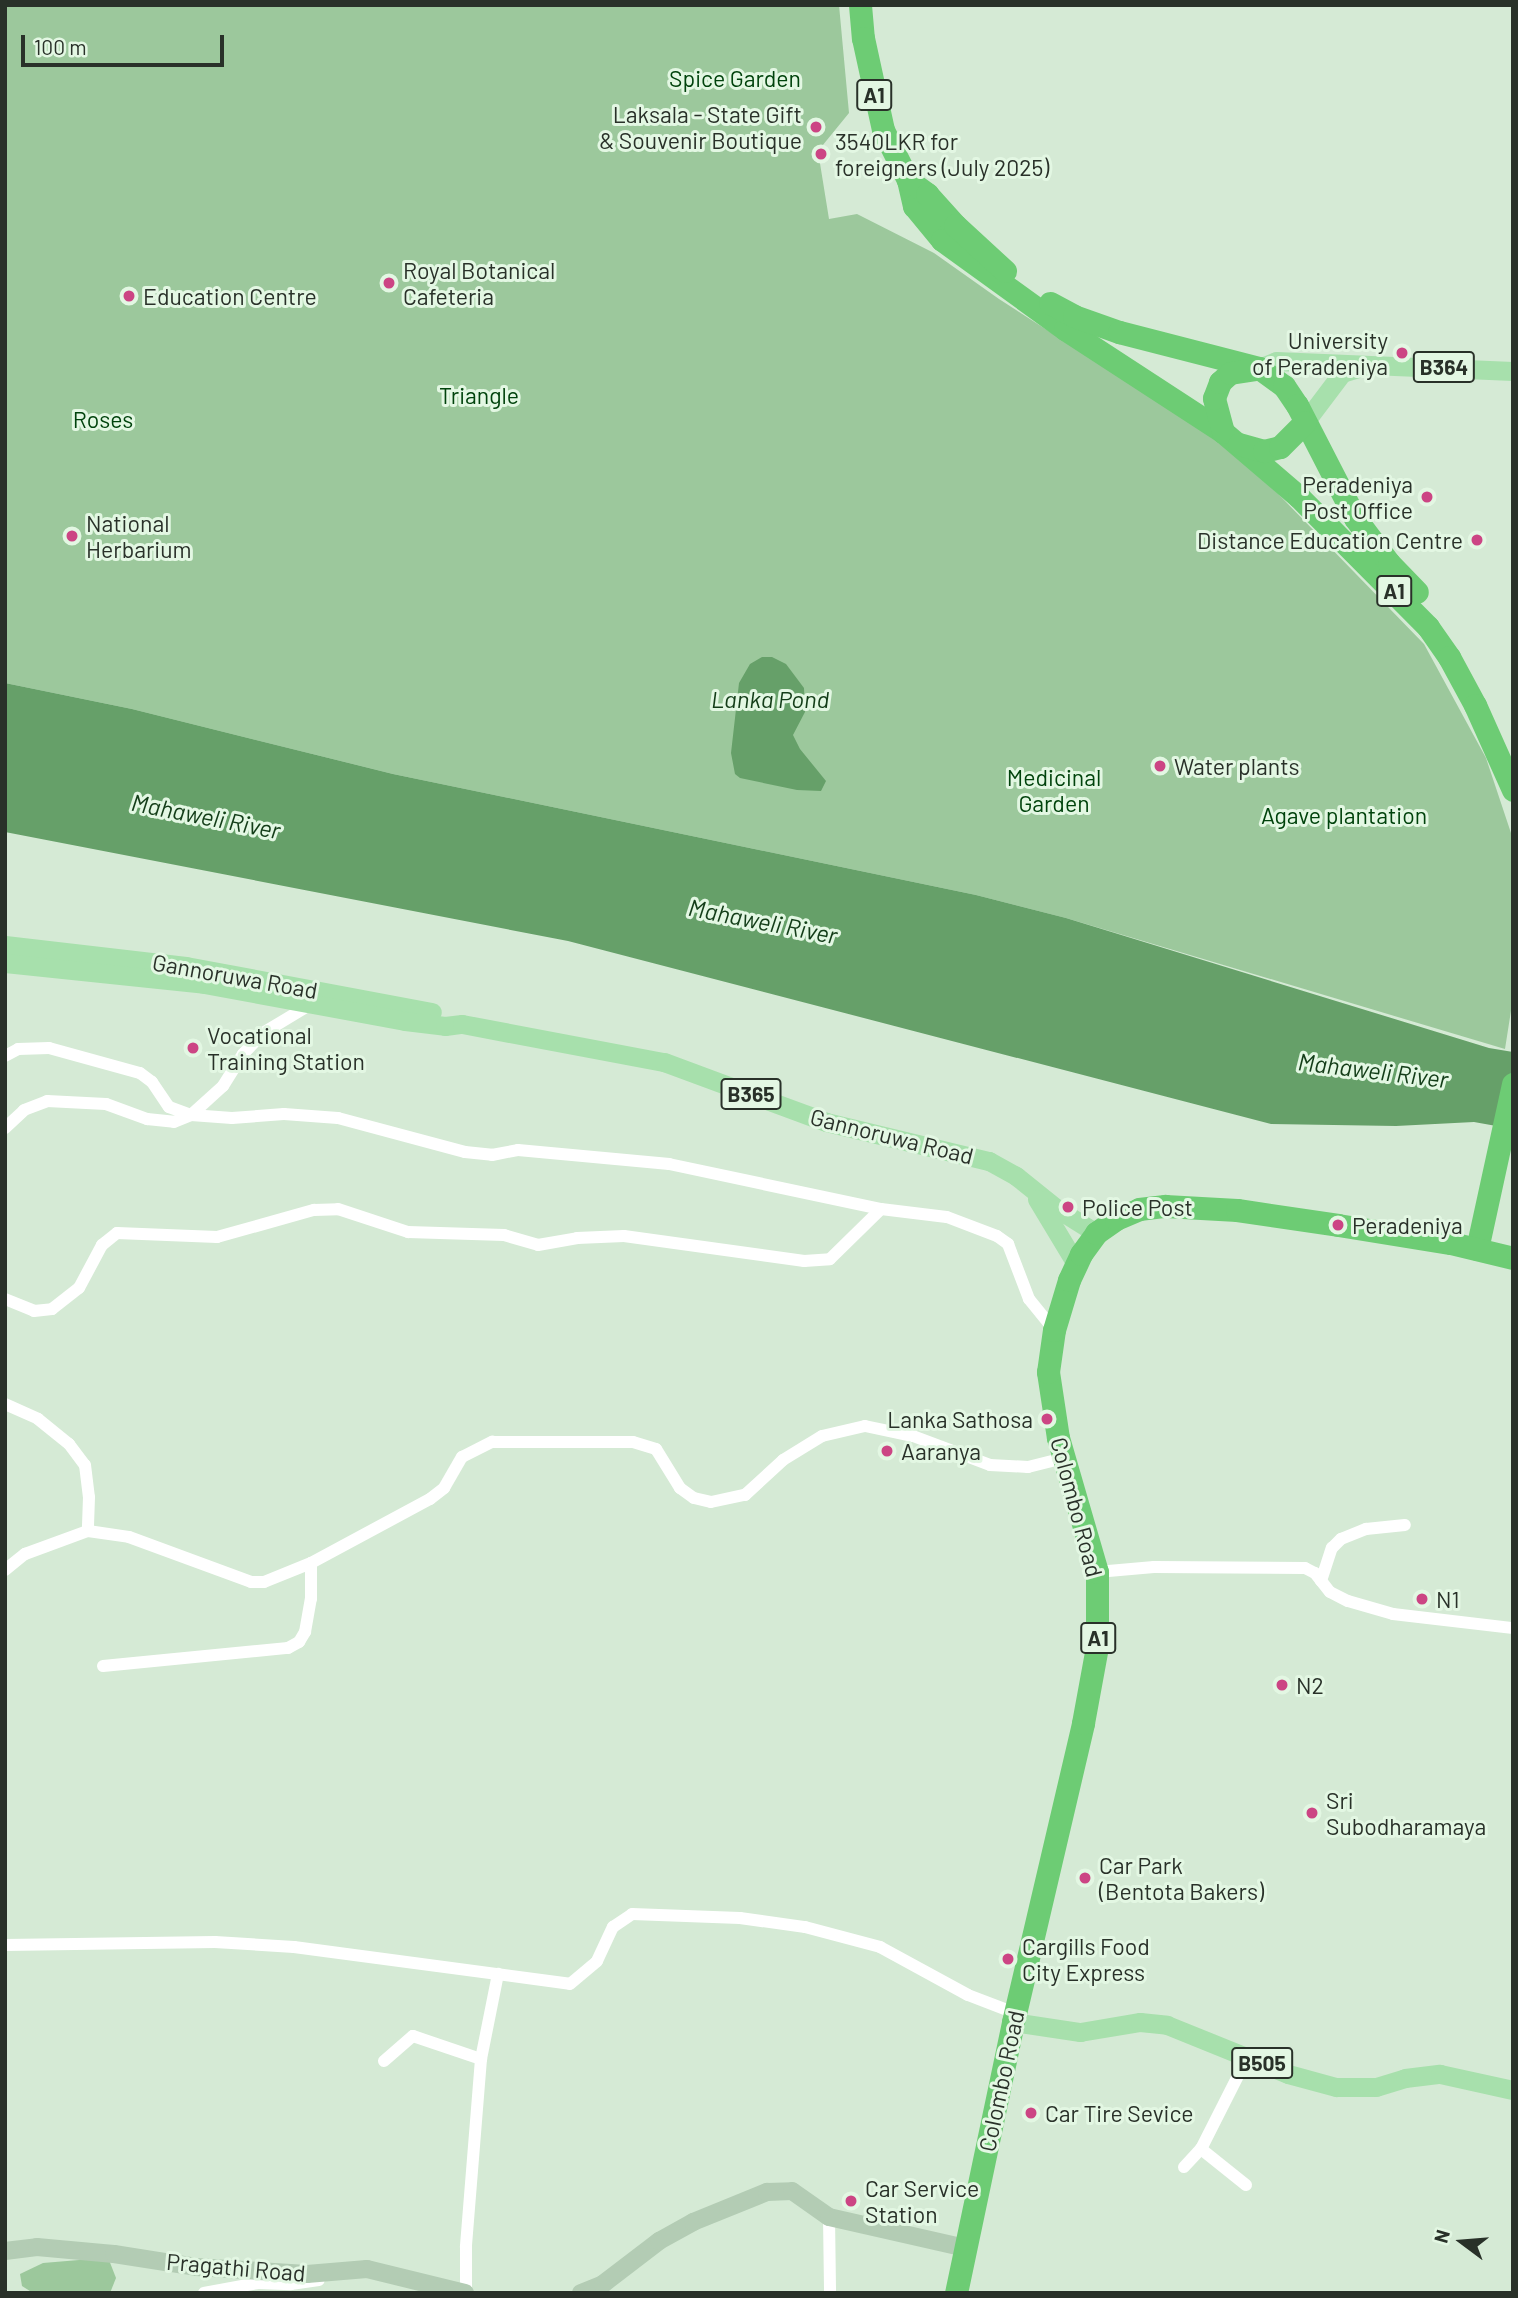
<!DOCTYPE html>
<style>
body{margin:0}
#map{position:relative;width:1518px;height:2298px;overflow:hidden;background:#d5ead5;font-family:Barlow,sans-serif}
div>[style]{position:absolute}
[style*='--x']{left:calc(var(--x)*1px);top:calc(var(--y)*1px);width:calc(var(--w)*1px);rotate:calc(var(--a)*1deg)}
.green>*{inset:0;background:#9cc89c}
.water>*{inset:0;background:#66a069}
.street>*{height:12px;margin:-6px;padding:0 6px;transform-origin:6px;border-radius:6px;background:#fff}
.secondary>*{height:18px;margin:-9px;padding:0 9px;transform-origin:9px;border-radius:9px;background:#b3ccb4}
.primary>*{height:19px;margin:-9.5px;padding:0 9.5px;transform-origin:9.5px;border-radius:9.5px;background:#a7e0ac}
.highway>*{height:23px;margin:-11.5px;padding:0 11.5px;transform-origin:11.5px;border-radius:11.5px;background:#6dcc74}
.dots>*{width:19px;height:19px;translate:-50% -50%;box-sizing:border-box;border:4px solid #e3f7e3;border-radius:50%}
span{translate:-50% -50%;white-space:nowrap;text-align:center;line-height:1.15;-webkit-text-stroke:6px #e3f7e3;paint-order:stroke}
.shield-label span{padding:2px 5px;background:#e3f7e3;border:2px solid;border-radius:5px;-webkit-text-stroke-width:0}
.shield-label{font-size:21px;color:#293129;font-weight:700}
.park-label{font-size:23px;color:#00430c}
.poi-label{font-size:23px;color:#293129}
.right{translate:-100% -50%;text-align:right}
.left{translate:0 -50%;text-align:left}
.street-label{font-size:23px;color:#293129}
.water-label{font-size:24px;color:#133d18;font-style:italic}
.frame{position:absolute;inset:0;border:7px solid #293129;pointer-events:none}
.north{position:absolute;left:1427px;top:2207px;width:70px;height:70px;-webkit-text-stroke:5px #e3f7e3;paint-order:stroke;rotate:286deg;font-size:19px;font-weight:700;line-height:28px;text-align:center;color:#293129}
.north::after{content:'';display:block;margin:auto;width:24px;height:32px;background:#293129;clip-path:polygon(50% 0,100% 100%,50% 72%,0 100%)}
.scale{position:absolute;left:21px;top:35px;width:203px;height:32px;box-sizing:border-box;border:4px solid #293129;border-top:0;padding-left:9px;font-size:21px;line-height:24px;white-space:nowrap;color:#293129;-webkit-text-stroke:5px #e3f7e3;paint-order:stroke}
</style>
<div id="map">
<div class="green">
<div style="clip-path:polygon(5px 5px,839px 5px,849px 113px,818px 151px,829px 219px,857px 214px,934px 253px,999px 299px,1228px 447px,1253px 468px,1424px 644px,1486px 758px,1513px 839px,1513px 998px,1505px 1049px,1066px 918px,976px 895px,393px 774px,132px 709px,5px 683px)"></div>
<div style="clip-path:polygon(91px 2259px,109px 2260px,116px 2278px,110px 2293px,33px 2293px,22px 2286px,20px 2274px,43px 2263px)"></div>
</div>
<div class="water">
<div style="clip-path:polygon(762px 657px,772px 657px,786px 664px,804px 688px,805px 712px,793px 735px,800px 749px,826px 781px,821px 791px,797px 790px,740px 778px,735px 774px,731px 753px,739px 683px,750px 664px)"></div>
<div style="clip-path:polygon(5px 683px,132px 709px,393px 774px,976px 895px,1066px 918px,1489px 1048px,1513px 1052px,1513px 1129px,1474px 1122px,1396px 1126px,1271px 1124px,568px 941px,5px 832px)"></div>
</div>
<div class="street">
<div style="--x:5;--y:1056;--w:15;--a:-28"></div>
<div style="--x:18;--y:1049;--w:31;--a:-2"></div>
<div style="--x:49;--y:1048;--w:94;--a:15.4"></div>
<div style="--x:140;--y:1073;--w:15;--a:37"></div>
<div style="--x:152;--y:1082;--w:30;--a:56"></div>
<div style="--x:169;--y:1107;--w:23;--a:20"></div>
<div style="--x:191;--y:1115;--w:41;--a:4.2"></div>
<div style="--x:232;--y:1118;--w:52;--a:-4.4"></div>
<div style="--x:284;--y:1114;--w:54;--a:4.2"></div>
<div style="--x:338;--y:1118;--w:131;--a:15"></div>
<div style="--x:465;--y:1152;--w:27;--a:6"></div>
<div style="--x:492;--y:1155;--w:26;--a:-11"></div>
<div style="--x:518;--y:1150;--w:152;--a:5.3"></div>
<div style="--x:669;--y:1164;--w:217;--a:12"></div>
<div style="--x:881;--y:1209;--w:66;--a:6.9"></div>
<div style="--x:947;--y:1217;--w:53;--a:20.8"></div>
<div style="--x:997;--y:1236;--w:14;--a:36"></div>
<div style="--x:1008;--y:1244;--w:59;--a:69.1"></div>
<div style="--x:1029;--y:1299;--w:40;--a:51"></div>
<div style="--x:5;--y:1128;--w:26;--a:-43"></div>
<div style="--x:24;--y:1110;--w:25;--a:-21"></div>
<div style="--x:47;--y:1101;--w:59;--a:2.9"></div>
<div style="--x:106;--y:1104;--w:44;--a:20.1"></div>
<div style="--x:147;--y:1119;--w:27;--a:6"></div>
<div style="--x:174;--y:1122;--w:18;--a:-22"></div>
<div style="--x:191;--y:1115;--w:43;--a:-42.2"></div>
<div style="--x:223;--y:1086;--w:38;--a:-58"></div>
<div style="--x:243;--y:1054;--w:29;--a:-46"></div>
<div style="--x:263;--y:1033;--w:56;--a:-31.1"></div>
<div style="--x:5;--y:1299;--w:31;--a:22"></div>
<div style="--x:34;--y:1311;--w:18;--a:-6"></div>
<div style="--x:52;--y:1309;--w:34;--a:-38"></div>
<div style="--x:79;--y:1288;--w:49;--a:-61.9"></div>
<div style="--x:102;--y:1245;--w:19;--a:-39"></div>
<div style="--x:117;--y:1233;--w:100;--a:2.3"></div>
<div style="--x:217;--y:1237;--w:101;--a:-15.6"></div>
<div style="--x:314;--y:1210;--w:24;--a:-2"></div>
<div style="--x:338;--y:1209;--w:74;--a:18.2"></div>
<div style="--x:408;--y:1232;--w:96;--a:1.8"></div>
<div style="--x:504;--y:1235;--w:35;--a:16"></div>
<div style="--x:538;--y:1245;--w:40;--a:-10"></div>
<div style="--x:577;--y:1238;--w:47;--a:-2.4"></div>
<div style="--x:624;--y:1236;--w:182;--a:7.9"></div>
<div style="--x:804;--y:1261;--w:26;--a:-4"></div>
<div style="--x:830;--y:1259;--w:71;--a:-44.4"></div>
<div style="--x:5;--y:1404;--w:36;--a:24"></div>
<div style="--x:38;--y:1419;--w:40;--a:39"></div>
<div style="--x:69;--y:1444;--w:26;--a:53"></div>
<div style="--x:85;--y:1465;--w:32;--a:83"></div>
<div style="--x:89;--y:1497;--w:34;--a:92"></div>
<div style="--x:5;--y:1570;--w:26;--a:-39"></div>
<div style="--x:25;--y:1554;--w:67;--a:-20.1"></div>
<div style="--x:88;--y:1531;--w:41;--a:8.3"></div>
<div style="--x:129;--y:1537;--w:130;--a:20.2"></div>
<div style="--x:251;--y:1582;--w:13;--a:0"></div>
<div style="--x:264;--y:1582;--w:51;--a:-22"></div>
<div style="--x:311;--y:1563;--w:135;--a:-28.3"></div>
<div style="--x:430;--y:1499;--w:18;--a:-38"></div>
<div style="--x:444;--y:1488;--w:36;--a:-60"></div>
<div style="--x:462;--y:1457;--w:34;--a:-27"></div>
<div style="--x:492;--y:1442;--w:141;--a:0"></div>
<div style="--x:633;--y:1442;--w:24;--a:17"></div>
<div style="--x:656;--y:1449;--w:46;--a:58.4"></div>
<div style="--x:680;--y:1488;--w:17;--a:36"></div>
<div style="--x:694;--y:1498;--w:17;--a:13"></div>
<div style="--x:711;--y:1502;--w:35;--a:-12"></div>
<div style="--x:745;--y:1495;--w:52;--a:-42.6"></div>
<div style="--x:783;--y:1460;--w:46;--a:-31.6"></div>
<div style="--x:822;--y:1436;--w:44;--a:-13.1"></div>
<div style="--x:865;--y:1426;--w:49;--a:11.8"></div>
<div style="--x:913;--y:1436;--w:82;--a:20.6"></div>
<div style="--x:990;--y:1465;--w:38;--a:3"></div>
<div style="--x:1028;--y:1467;--w:37;--a:-14"></div>
<div style="--x:1097;--y:1572;--w:57;--a:-5"></div>
<div style="--x:1154;--y:1567;--w:151;--a:0.4"></div>
<div style="--x:1305;--y:1568;--w:11;--a:27"></div>
<div style="--x:1315;--y:1573;--w:24;--a:52"></div>
<div style="--x:1330;--y:1592;--w:20;--a:27"></div>
<div style="--x:1348;--y:1601;--w:47;--a:16.1"></div>
<div style="--x:1393;--y:1614;--w:121;--a:6.7"></div>
<div style="--x:1321;--y:1581;--w:35;--a:-72"></div>
<div style="--x:1332;--y:1548;--w:13;--a:-45"></div>
<div style="--x:1341;--y:1539;--w:27;--a:-22"></div>
<div style="--x:1366;--y:1529;--w:39;--a:-6"></div>
<div style="--x:103;--y:1666;--w:186;--a:-5.6"></div>
<div style="--x:288;--y:1648;--w:13;--a:-29"></div>
<div style="--x:299;--y:1642;--w:12;--a:-59"></div>
<div style="--x:305;--y:1632;--w:34;--a:-80"></div>
<div style="--x:311;--y:1599;--w:36;--a:-90"></div>
<div style="--x:5;--y:1945;--w:210;--a:-0.8"></div>
<div style="--x:215;--y:1942;--w:79;--a:3.6"></div>
<div style="--x:294;--y:1947;--w:278;--a:7.6"></div>
<div style="--x:570;--y:1984;--w:35;--a:-40"></div>
<div style="--x:597;--y:1961;--w:38;--a:-65"></div>
<div style="--x:613;--y:1927;--w:23;--a:-34"></div>
<div style="--x:632;--y:1914;--w:108;--a:2.1"></div>
<div style="--x:740;--y:1918;--w:66;--a:7.9"></div>
<div style="--x:805;--y:1927;--w:78;--a:14.9"></div>
<div style="--x:880;--y:1947;--w:100;--a:28.6"></div>
<div style="--x:968;--y:1995;--w:50;--a:21"></div>
<div style="--x:481;--y:2059;--w:87;--a:-78.7"></div>
<div style="--x:384;--y:2061;--w:38;--a:-41"></div>
<div style="--x:413;--y:2036;--w:72;--a:18.7"></div>
<div style="--x:481;--y:2059;--w:189;--a:94.6"></div>
<div style="--x:466;--y:2247;--w:46;--a:90"></div>
<div style="--x:1184;--y:2167;--w:25;--a:-47"></div>
<div style="--x:1246;--y:2185;--w:58;--a:-141.3"></div>
<div style="--x:1201;--y:2149;--w:104;--a:-63.2"></div>
<div style="--x:829;--y:2217;--w:76;--a:89.2"></div>
<div style="--x:204;--y:2293;--w:55;--a:-10.5"></div>
<div style="--x:258;--y:2283;--w:33;--a:2"></div>
<div style="--x:291;--y:2284;--w:28;--a:-8"></div>
</div>
<div class="secondary">
<div style="--x:5;--y:2251;--w:32;--a:-7"></div>
<div style="--x:37;--y:2247;--w:77;--a:5.2"></div>
<div style="--x:114;--y:2254;--w:83;--a:9"></div>
<div style="--x:196;--y:2267;--w:111;--a:3.6"></div>
<div style="--x:307;--y:2274;--w:60;--a:-4.8"></div>
<div style="--x:367;--y:2269;--w:101;--a:13.8"></div>
<div style="--x:581;--y:2293;--w:24;--a:-22"></div>
<div style="--x:603;--y:2284;--w:71;--a:-37.5"></div>
<div style="--x:659;--y:2241;--w:39;--a:-29"></div>
<div style="--x:693;--y:2222;--w:80;--a:-22.1"></div>
<div style="--x:767;--y:2192;--w:25;--a:-2"></div>
<div style="--x:792;--y:2191;--w:45;--a:35.1"></div>
<div style="--x:829;--y:2217;--w:139;--a:12.8"></div>
</div>
<div class="primary">
<div style="--x:1259;--y:368;--w:18;--a:-22"></div>
<div style="--x:1276;--y:361;--w:237;--a:2.4"></div>
<div style="--x:1305;--y:422;--w:61;--a:-52.9"></div>
<div style="--x:1342;--y:373;--w:21;--a:-17"></div>
<div style="--x:5;--y:945;--w:182;--a:6.6"></div>
<div style="--x:186;--y:966;--w:250;--a:10.6"></div>
<div style="--x:5;--y:963;--w:200;--a:6"></div>
<div style="--x:204;--y:984;--w:204;--a:10.4"></div>
<div style="--x:405;--y:1021;--w:40;--a:7.1"></div>
<div style="--x:445;--y:1026;--w:17;--a:-7"></div>
<div style="--x:462;--y:1024;--w:206;--a:10.7"></div>
<div style="--x:664;--y:1062;--w:173;--a:20.3"></div>
<div style="--x:826;--y:1122;--w:168;--a:13.5"></div>
<div style="--x:989;--y:1161;--w:31;--a:29"></div>
<div style="--x:1016;--y:1176;--w:51;--a:38.7"></div>
<div style="--x:1056;--y:1208;--w:47;--a:32"></div>
<div style="--x:1037;--y:1199;--w:76;--a:59"></div>
<div style="--x:1013;--y:2022;--w:68;--a:8.5"></div>
<div style="--x:1080;--y:2032;--w:61;--a:-9.5"></div>
<div style="--x:1140;--y:2022;--w:27;--a:6"></div>
<div style="--x:1167;--y:2025;--w:131;--a:22"></div>
<div style="--x:1288;--y:2074;--w:50;--a:15.2"></div>
<div style="--x:1336;--y:2087;--w:40;--a:0"></div>
<div style="--x:1376;--y:2087;--w:30;--a:-17"></div>
<div style="--x:1405;--y:2078;--w:35;--a:-7"></div>
<div style="--x:1440;--y:2074;--w:75;--a:12.4"></div>
</div>
<div class="highway">
<div style="--x:860;--y:5;--w:33;--a:85"></div>
<div style="--x:863;--y:38;--w:94;--a:77.7"></div>
<div style="--x:883;--y:130;--w:56;--a:63.4"></div>
<div style="--x:908;--y:180;--w:27;--a:77"></div>
<div style="--x:914;--y:206;--w:44;--a:50.5"></div>
<div style="--x:942;--y:240;--w:152;--a:35.9"></div>
<div style="--x:1065;--y:329;--w:189;--a:33.1"></div>
<div style="--x:1223;--y:432;--w:100;--a:40.5"></div>
<div style="--x:1299;--y:497;--w:183;--a:45.2"></div>
<div style="--x:1428;--y:627;--w:37;--a:55"></div>
<div style="--x:1449;--y:657;--w:55;--a:61.6"></div>
<div style="--x:1475;--y:705;--w:93;--a:65.9"></div>
<div style="--x:908;--y:180;--w:24;--a:36"></div>
<div style="--x:927;--y:194;--w:42;--a:47.9"></div>
<div style="--x:955;--y:225;--w:68;--a:42.6"></div>
<div style="--x:1050;--y:303;--w:27;--a:28"></div>
<div style="--x:1074;--y:316;--w:48;--a:19.6"></div>
<div style="--x:1119;--y:332;--w:145;--a:14.4"></div>
<div style="--x:1259;--y:368;--w:31;--a:36"></div>
<div style="--x:1284;--y:386;--w:23;--a:56"></div>
<div style="--x:1297;--y:405;--w:127;--a:62.8"></div>
<div style="--x:1355;--y:518;--w:56;--a:52.9"></div>
<div style="--x:1389;--y:563;--w:40;--a:46"></div>
<div style="--x:1223;--y:432;--w:35;--a:-105"></div>
<div style="--x:1214;--y:398;--w:17;--a:-69"></div>
<div style="--x:1220;--y:382;--w:13;--a:-42"></div>
<div style="--x:1230;--y:373;--w:25;--a:-9"></div>
<div style="--x:1239;--y:444;--w:26;--a:16"></div>
<div style="--x:1264;--y:451;--w:16;--a:-14"></div>
<div style="--x:1280;--y:447;--w:35;--a:-45"></div>
<div style="--x:1477;--y:1249;--w:169;--a:-77.7"></div>
<div style="--x:956;--y:2293;--w:277;--a:-78.1"></div>
<div style="--x:1013;--y:2022;--w:307;--a:-76.8"></div>
<div style="--x:1083;--y:1723;--w:77;--a:-79.6"></div>
<div style="--x:1097;--y:1647;--w:75;--a:-90"></div>
<div style="--x:1097;--y:1572;--w:140;--a:-106.2"></div>
<div style="--x:1058;--y:1438;--w:67;--a:-98.6"></div>
<div style="--x:1048;--y:1372;--w:42;--a:-81.9"></div>
<div style="--x:1054;--y:1330;--w:52;--a:-73.3"></div>
<div style="--x:1069;--y:1280;--w:29;--a:-65"></div>
<div style="--x:1081;--y:1254;--w:26;--a:-54"></div>
<div style="--x:1096;--y:1233;--w:24;--a:-35"></div>
<div style="--x:1116;--y:1219;--w:25;--a:-23"></div>
<div style="--x:1139;--y:1209;--w:26;--a:-7"></div>
<div style="--x:1165;--y:1206;--w:72;--a:3.2"></div>
<div style="--x:1237;--y:1210;--w:102;--a:8.4"></div>
<div style="--x:1338;--y:1225;--w:114;--a:9.1"></div>
<div style="--x:1451;--y:1243;--w:64;--a:13.6"></div>
</div>
<div class="dots">
<div style="left:816px;top:127px;background:#cc4584"></div>
<div style="left:821px;top:154px;background:#cc4584"></div>
<div style="left:389px;top:283px;background:#cc4584"></div>
<div style="left:129px;top:296px;background:#cc4584"></div>
<div style="left:1402px;top:353px;background:#cc4584"></div>
<div style="left:1427px;top:497px;background:#cc4584"></div>
<div style="left:72px;top:536px;background:#cc4584"></div>
<div style="left:1477px;top:540px;background:#cc4584"></div>
<div style="left:1160px;top:766px;background:#cc4584"></div>
<div style="left:193px;top:1048px;background:#cc4584"></div>
<div style="left:1068px;top:1207px;background:#cc4584"></div>
<div style="left:1338px;top:1225px;background:#cc4584"></div>
<div style="left:1047px;top:1419px;background:#cc4584"></div>
<div style="left:887px;top:1451px;background:#cc4584"></div>
<div style="left:1422px;top:1599px;background:#cc4584"></div>
<div style="left:1282px;top:1685px;background:#cc4584"></div>
<div style="left:1312px;top:1813px;background:#cc4584"></div>
<div style="left:1085px;top:1878px;background:#cc4584"></div>
<div style="left:1008px;top:1959px;background:#cc4584"></div>
<div style="left:1031px;top:2113px;background:#cc4584"></div>
<div style="left:851px;top:2201px;background:#cc4584"></div>
</div>
<div class="shield-label">
<span style="left:874px;top:95px">A1</span>
<span style="left:1444px;top:367px">B364</span>
<span style="left:1394px;top:591px">A1</span>
<span style="left:751px;top:1094px">B365</span>
<span style="left:1098px;top:1638px">A1</span>
<span style="left:1262px;top:2063px">B505</span>
</div>
<div class="park-label">
<span style="left:735px;top:78px">Spice Garden</span>
<span style="left:479px;top:395px">Triangle</span>
<span style="left:103px;top:419px">Roses</span>
<span style="left:1054px;top:790px">Medicinal<br>Garden</span>
<span style="left:1344px;top:815px">Agave plantation</span>
</div>
<div class="poi-label">
<span class="right" style="left:802px;top:127px">Laksala - State Gift<br>&amp; Souvenir Boutique</span>
<span class="left" style="left:835px;top:154px">3540LKR for<br>foreigners (July 2025)</span>
<span class="left" style="left:403px;top:283px">Royal Botanical<br>Cafeteria</span>
<span class="left" style="left:143px;top:296px">Education Centre</span>
<span class="right" style="left:1388px;top:353px">University<br>of Peradeniya</span>
<span class="right" style="left:1413px;top:497px">Peradeniya<br>Post Office</span>
<span class="left" style="left:86px;top:536px">National<br>Herbarium</span>
<span class="right" style="left:1463px;top:540px">Distance Education Centre</span>
<span class="left" style="left:1174px;top:766px">Water plants</span>
<span class="left" style="left:207px;top:1048px">Vocational<br>Training Station</span>
<span class="left" style="left:1082px;top:1207px">Police Post</span>
<span class="left" style="left:1352px;top:1225px">Peradeniya</span>
<span class="right" style="left:1033px;top:1419px">Lanka Sathosa</span>
<span class="left" style="left:901px;top:1451px">Aaranya</span>
<span class="left" style="left:1436px;top:1599px">N1</span>
<span class="left" style="left:1296px;top:1685px">N2</span>
<span class="left" style="left:1326px;top:1813px">Sri<br>Subodharamaya</span>
<span class="left" style="left:1099px;top:1878px">Car Park<br>(Bentota Bakers)</span>
<span class="left" style="left:1022px;top:1959px">Cargills Food<br>City Express</span>
<span class="left" style="left:1045px;top:2113px">Car Tire Sevice</span>
<span class="left" style="left:865px;top:2201px">Car Service<br>Station</span>
</div>
<div class="street-label">
<span style="left:235px;top:976px;rotate:10deg">Gannoruwa Road</span>
<span style="left:892px;top:1136px;rotate:14deg">Gannoruwa Road</span>
<span style="left:1077px;top:1507px;rotate:75deg">Colombo Road</span>
<span style="left:1001px;top:2081px;rotate:-78deg">Colombo Road</span>
<span style="left:236px;top:2267px;rotate:5deg">Pragathi Road</span>
</div>
<div class="water-label">
<span style="left:770px;top:699px">Lanka Pond</span>
<span style="left:206px;top:816px;rotate:11deg">Mahaweli River</span>
<span style="left:763px;top:921px;rotate:11deg">Mahaweli River</span>
<span style="left:1373px;top:1070px;rotate:7deg">Mahaweli River</span>
</div>
<div class="frame"></div>
<div class="north">N</div>
<div class="scale">100 m</div>
</div>
